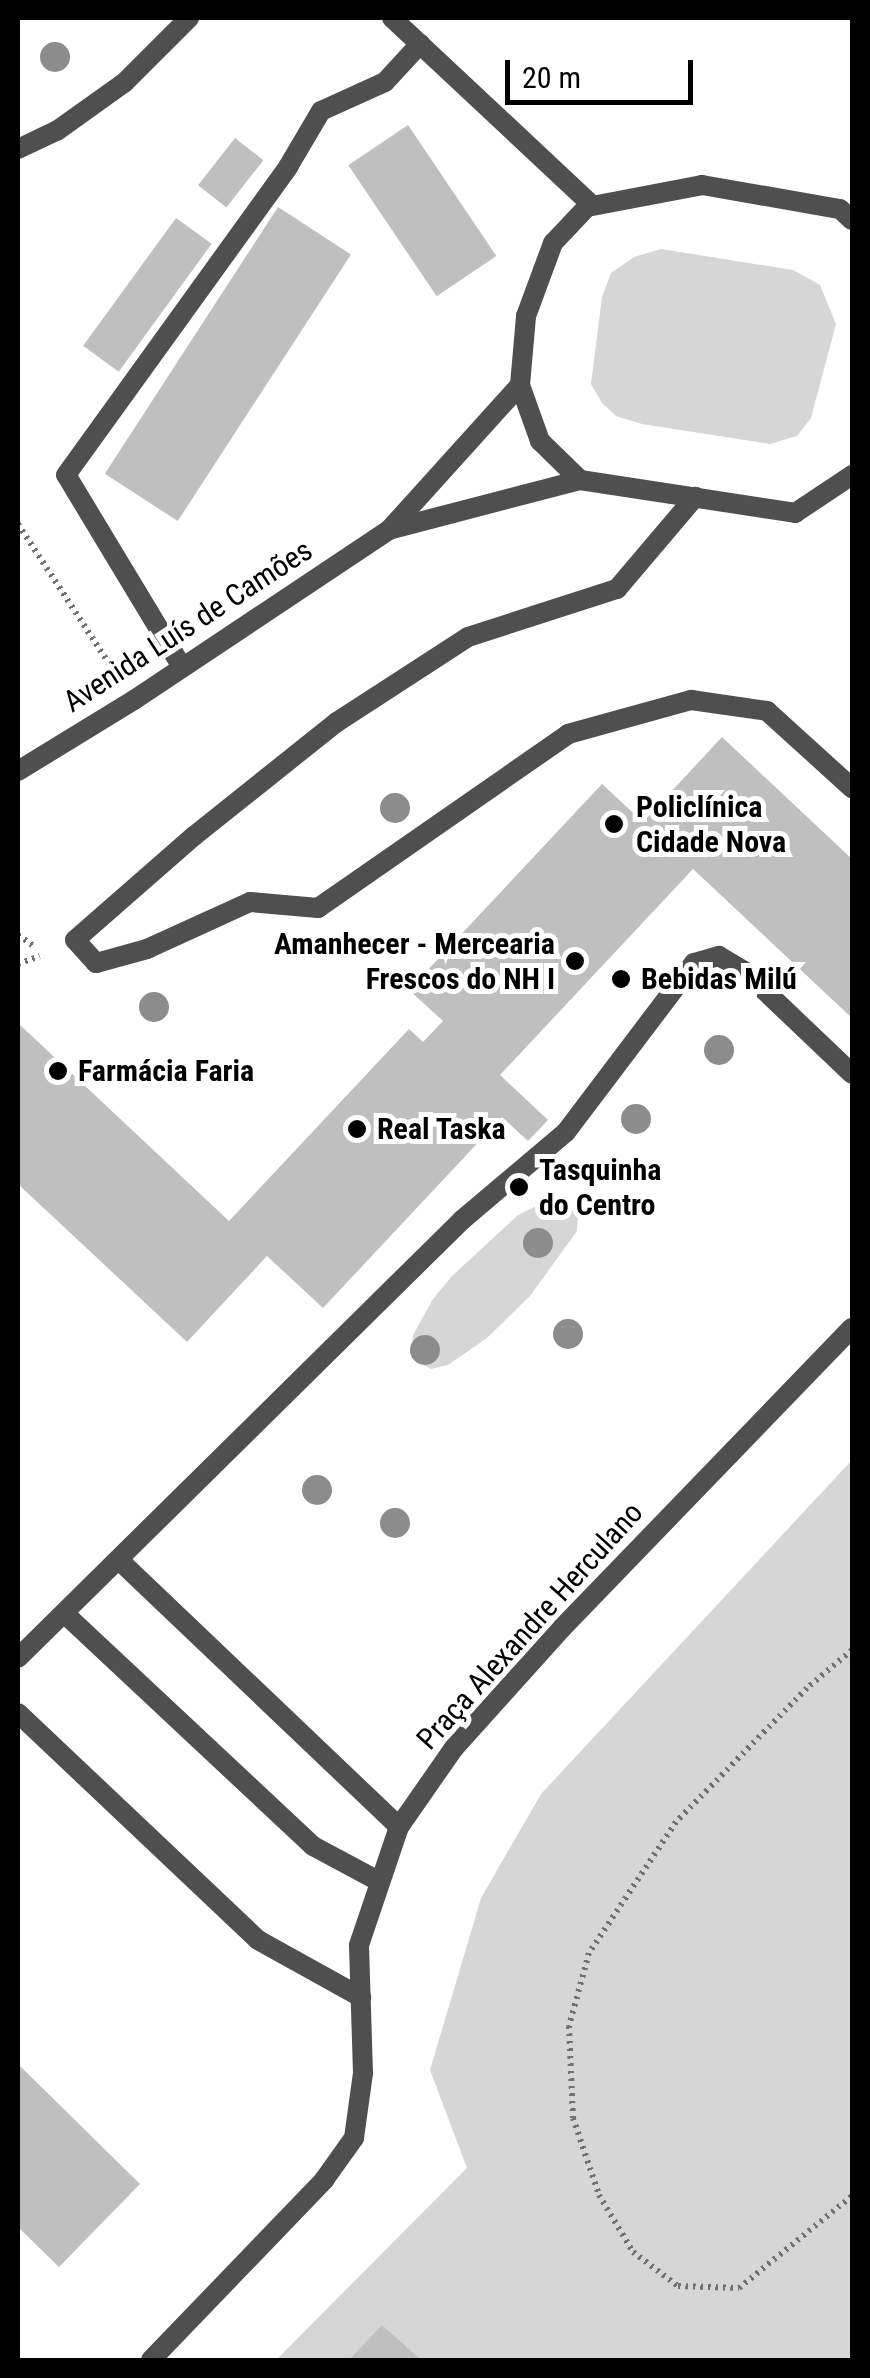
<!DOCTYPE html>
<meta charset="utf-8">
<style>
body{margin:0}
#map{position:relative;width:870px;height:2378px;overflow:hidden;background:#fff;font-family:"Roboto Condensed",sans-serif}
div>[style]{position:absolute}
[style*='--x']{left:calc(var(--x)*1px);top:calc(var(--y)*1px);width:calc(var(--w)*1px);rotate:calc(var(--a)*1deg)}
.green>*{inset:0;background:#d6d6d6}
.building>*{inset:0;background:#bfbfbf;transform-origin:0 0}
.path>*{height:6px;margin-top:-3px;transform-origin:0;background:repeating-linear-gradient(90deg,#717171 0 2.5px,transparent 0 7.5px)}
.service>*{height:20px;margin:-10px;padding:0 10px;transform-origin:10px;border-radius:10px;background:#4f4f4f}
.pedestrian>*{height:20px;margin:-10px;padding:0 10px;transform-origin:10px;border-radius:10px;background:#4f4f4f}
.minor>*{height:20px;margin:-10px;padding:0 10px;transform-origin:10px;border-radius:10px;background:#4f4f4f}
.tertiary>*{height:20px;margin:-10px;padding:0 10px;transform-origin:10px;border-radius:10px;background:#4f4f4f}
.trees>*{width:30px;height:30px;margin:-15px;border-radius:50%;background:#8c8c8c}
.dots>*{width:28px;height:28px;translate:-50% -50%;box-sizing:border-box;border:5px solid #fff;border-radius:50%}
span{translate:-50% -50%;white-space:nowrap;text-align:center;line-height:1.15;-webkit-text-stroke:10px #fff;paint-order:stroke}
.street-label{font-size:30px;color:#000}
.poi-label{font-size:30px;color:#000;font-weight:700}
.left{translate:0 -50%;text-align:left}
.right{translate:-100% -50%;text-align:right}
.frame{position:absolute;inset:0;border:20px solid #000;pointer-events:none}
.scale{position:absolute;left:505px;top:60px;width:188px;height:45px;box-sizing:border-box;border:5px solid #000;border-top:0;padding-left:12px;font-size:30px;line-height:35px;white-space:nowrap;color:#000;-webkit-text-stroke:8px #fff;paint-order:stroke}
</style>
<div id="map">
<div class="green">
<div style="clip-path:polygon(661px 249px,793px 270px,820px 285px,836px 324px,811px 418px,797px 436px,770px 444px,642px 424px,616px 416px,602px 403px,591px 384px,602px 297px,611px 273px,634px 257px)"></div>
<div style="clip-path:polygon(559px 1195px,571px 1203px,578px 1217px,577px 1231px,530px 1296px,487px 1338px,448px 1365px,431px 1369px,418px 1362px,412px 1348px,413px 1335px,433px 1299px,452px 1276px,518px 1215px)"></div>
<div style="clip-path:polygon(852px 1460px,852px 2360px,276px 2360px,467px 2168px,430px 2070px,481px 1898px,541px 1794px)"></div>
</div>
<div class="building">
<div style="left:408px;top:125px;width:158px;height:72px;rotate:56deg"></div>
<div style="left:235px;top:138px;width:36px;height:60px;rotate:38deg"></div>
<div style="left:278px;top:207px;width:87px;height:318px;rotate:33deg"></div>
<div style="left:176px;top:218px;width:44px;height:158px;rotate:36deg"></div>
<div style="clip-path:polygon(722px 737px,852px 859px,852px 1018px,693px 869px,500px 1075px,548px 1120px,528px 1141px,502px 1117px,323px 1308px,267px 1256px,187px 1342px,18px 1184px,18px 1023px,229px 1221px,409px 1029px,423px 1042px,443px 1021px,409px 990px,602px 784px,643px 822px)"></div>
<div style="clip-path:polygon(18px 2064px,140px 2184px,59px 2267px,18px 2227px)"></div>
<div style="clip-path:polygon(382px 2325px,421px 2360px,349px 2360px)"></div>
</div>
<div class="path">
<div style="--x:18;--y:524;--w:168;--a:56.9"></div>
<div style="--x:18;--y:935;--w:21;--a:35"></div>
<div style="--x:18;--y:964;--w:23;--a:-20"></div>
<div style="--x:852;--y:1650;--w:59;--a:139.8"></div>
<div style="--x:807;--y:1688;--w:187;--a:134.4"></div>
<div style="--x:676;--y:1822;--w:157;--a:123.6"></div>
<div style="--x:589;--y:1953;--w:76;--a:105.3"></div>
<div style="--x:569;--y:2026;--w:92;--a:87.5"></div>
<div style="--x:573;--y:2118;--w:81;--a:71.3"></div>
<div style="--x:599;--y:2195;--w:66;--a:59.2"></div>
<div style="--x:633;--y:2252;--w:56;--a:37.1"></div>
<div style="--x:678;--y:2286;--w:61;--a:1.9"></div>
<div style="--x:739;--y:2288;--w:146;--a:-39.2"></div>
</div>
<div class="service">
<div style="--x:182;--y:667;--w:224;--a:-121.1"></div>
<div style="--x:66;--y:475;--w:380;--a:-54.2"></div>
<div style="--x:288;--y:167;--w:65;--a:-59.5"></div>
<div style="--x:321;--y:111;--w:70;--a:-24.4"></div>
<div style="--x:385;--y:82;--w:52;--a:-47.4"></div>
<div style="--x:120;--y:1561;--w:385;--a:43.6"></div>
<div style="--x:64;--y:1613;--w:341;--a:43.1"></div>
<div style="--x:313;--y:1846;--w:76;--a:28.2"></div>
<div style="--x:18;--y:1713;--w:330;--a:43.4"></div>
<div style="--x:258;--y:1940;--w:118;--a:29"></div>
</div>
<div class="pedestrian">
<div style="--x:318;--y:908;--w:68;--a:-175"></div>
<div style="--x:250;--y:902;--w:113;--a:155.5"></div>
<div style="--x:147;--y:949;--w:53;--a:164.6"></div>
<div style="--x:96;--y:963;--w:31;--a:-132"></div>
<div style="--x:75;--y:940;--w:158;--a:-41.2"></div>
<div style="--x:194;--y:836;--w:183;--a:-38.6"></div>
<div style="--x:337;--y:722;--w:156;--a:-33"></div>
<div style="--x:468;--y:637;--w:157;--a:-17.9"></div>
<div style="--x:617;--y:589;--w:121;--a:-49.7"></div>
</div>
<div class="minor">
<div style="--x:318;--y:908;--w:305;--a:-34.8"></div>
<div style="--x:568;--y:734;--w:128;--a:-15.5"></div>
<div style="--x:691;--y:700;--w:77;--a:8.2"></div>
<div style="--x:767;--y:711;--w:115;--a:42.2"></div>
<div style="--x:18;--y:1658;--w:624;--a:-44.61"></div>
<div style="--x:462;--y:1220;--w:136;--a:-40.2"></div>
<div style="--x:566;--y:1132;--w:212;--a:-52.9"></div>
<div style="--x:694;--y:963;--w:26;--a:-16"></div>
<div style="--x:719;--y:956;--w:29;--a:31"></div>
<div style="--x:744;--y:971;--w:149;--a:43.6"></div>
<div style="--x:151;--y:2360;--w:250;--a:-46.1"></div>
<div style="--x:324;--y:2180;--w:52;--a:-54.5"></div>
<div style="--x:354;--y:2138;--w:66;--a:-82.1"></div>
<div style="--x:363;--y:2073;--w:128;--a:-91.8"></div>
<div style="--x:359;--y:1945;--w:125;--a:-71.3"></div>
<div style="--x:399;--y:1827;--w:96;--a:-55.2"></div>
<div style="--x:454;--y:1748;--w:161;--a:-48"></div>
<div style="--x:562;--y:1628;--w:417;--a:-46"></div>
</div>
<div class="tertiary">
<div style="--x:392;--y:18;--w:274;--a:43.1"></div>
<div style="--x:18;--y:149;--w:44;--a:-25.4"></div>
<div style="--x:58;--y:130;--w:81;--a:-35.5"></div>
<div style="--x:124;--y:83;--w:92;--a:-45"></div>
<div style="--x:580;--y:480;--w:56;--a:-135.7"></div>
<div style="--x:540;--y:441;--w:59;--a:-109.7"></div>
<div style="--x:520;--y:385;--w:69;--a:-85"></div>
<div style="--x:526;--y:316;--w:78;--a:-69.7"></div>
<div style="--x:553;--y:243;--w:50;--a:-46.6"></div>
<div style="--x:587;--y:207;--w:117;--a:-10.8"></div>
<div style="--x:702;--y:185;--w:140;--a:9.9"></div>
<div style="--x:840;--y:209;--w:16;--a:43"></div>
<div style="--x:392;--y:529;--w:194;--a:-14.6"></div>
<div style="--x:580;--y:480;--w:218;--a:8.7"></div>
<div style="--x:795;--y:513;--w:69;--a:-33.7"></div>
<div style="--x:18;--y:771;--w:136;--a:-31.5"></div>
<div style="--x:134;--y:700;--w:308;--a:-33.7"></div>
<div style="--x:390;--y:529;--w:194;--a:-47.9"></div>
</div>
<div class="trees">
<div style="left:55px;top:57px"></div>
<div style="left:395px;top:808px"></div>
<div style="left:154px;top:1007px"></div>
<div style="left:719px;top:1050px"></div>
<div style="left:636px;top:1119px"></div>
<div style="left:538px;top:1243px"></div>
<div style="left:568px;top:1334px"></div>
<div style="left:425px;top:1350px"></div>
<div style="left:317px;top:1490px"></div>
<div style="left:395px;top:1523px"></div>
</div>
<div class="dots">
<div style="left:614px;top:824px;background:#000"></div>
<div style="left:575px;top:961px;background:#000"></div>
<div style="left:621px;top:979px;background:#000"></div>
<div style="left:58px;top:1071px;background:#000"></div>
<div style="left:357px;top:1129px;background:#000"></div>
<div style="left:519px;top:1187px;background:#000"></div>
</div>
<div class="street-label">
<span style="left:188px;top:626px;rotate:-33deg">Avenida Luís de Camões</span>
<span style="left:530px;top:1626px;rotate:-48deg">Praça Alexandre Herculano</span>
</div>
<div class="poi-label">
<span class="left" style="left:636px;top:824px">Policlínica<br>Cidade Nova</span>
<span class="right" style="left:555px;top:961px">Amanhecer - Mercearia<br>Frescos do NH I</span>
<span class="left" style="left:641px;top:979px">Bebidas Milú</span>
<span class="left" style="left:78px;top:1071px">Farmácia Faria</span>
<span class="left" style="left:377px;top:1129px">Real Taska</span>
<span class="left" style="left:539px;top:1187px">Tasquinha<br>do Centro</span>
</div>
<div class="frame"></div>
<div class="scale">20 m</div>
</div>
